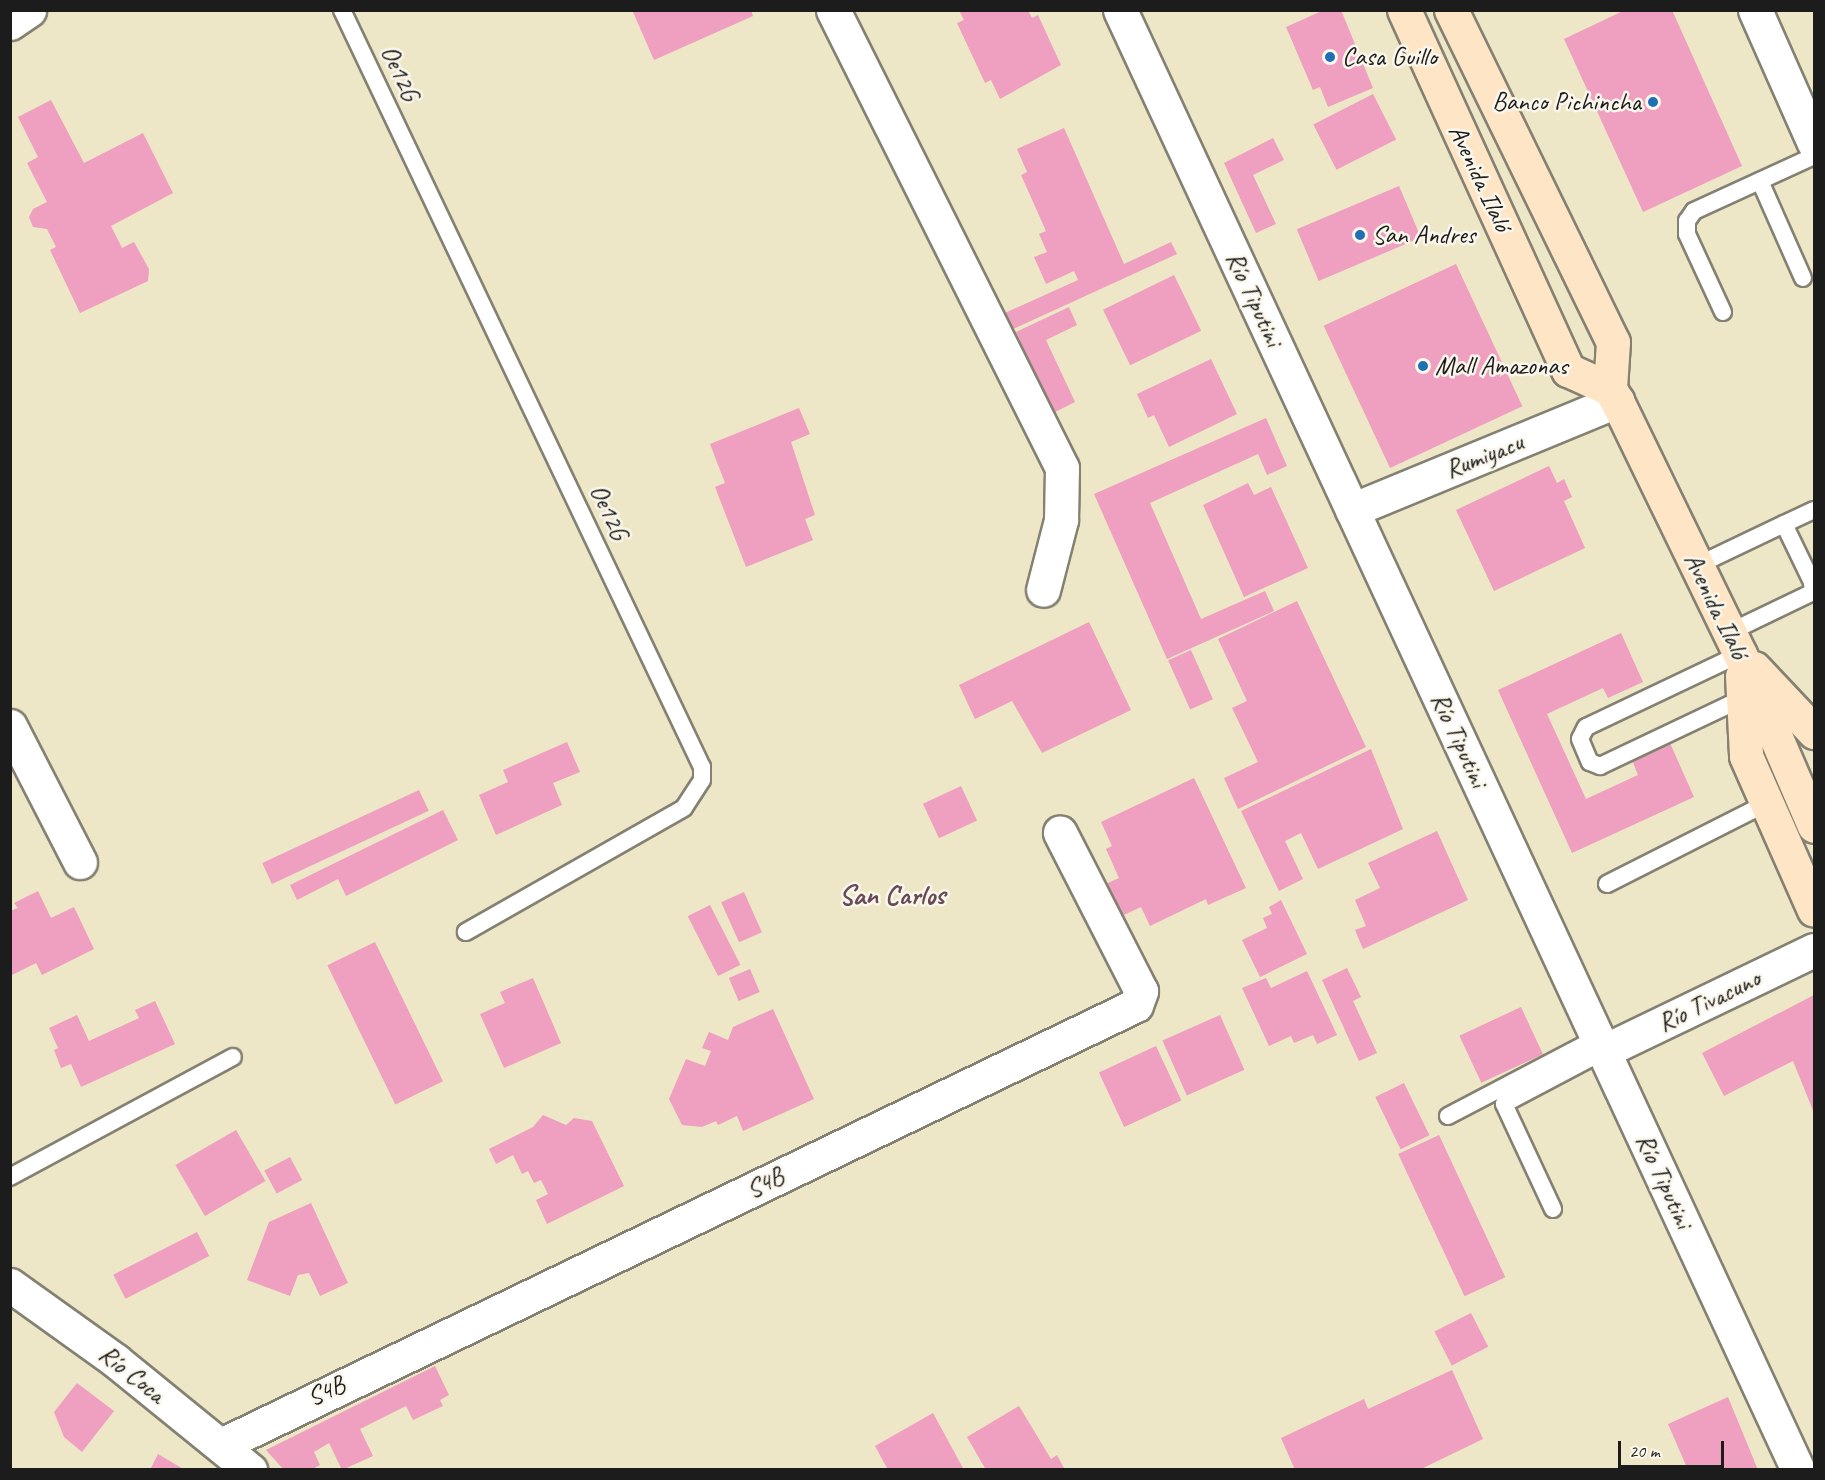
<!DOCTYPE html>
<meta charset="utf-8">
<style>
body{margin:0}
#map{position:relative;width:1825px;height:1480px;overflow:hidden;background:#ede6c7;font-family:Caveat,sans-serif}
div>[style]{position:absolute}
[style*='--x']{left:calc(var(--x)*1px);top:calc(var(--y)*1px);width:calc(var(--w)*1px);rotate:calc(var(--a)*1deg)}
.building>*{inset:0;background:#ef9fbf;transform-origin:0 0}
.roads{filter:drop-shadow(2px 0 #848172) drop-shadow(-2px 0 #848172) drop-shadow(0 2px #848172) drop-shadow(0 -2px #848172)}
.lane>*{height:16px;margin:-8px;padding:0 8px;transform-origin:8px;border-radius:8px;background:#fff}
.street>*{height:33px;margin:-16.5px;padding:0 16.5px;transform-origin:16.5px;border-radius:16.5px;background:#fff}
.secondary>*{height:33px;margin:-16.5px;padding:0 16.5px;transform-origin:16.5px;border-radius:16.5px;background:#fee5c5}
.dots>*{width:16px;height:16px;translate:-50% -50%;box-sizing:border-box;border:3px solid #fbf7ec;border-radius:50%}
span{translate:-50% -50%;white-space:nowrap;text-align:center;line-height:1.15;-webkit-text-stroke:5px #fbf7ec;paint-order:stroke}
.poi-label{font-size:26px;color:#1c1c1c}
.left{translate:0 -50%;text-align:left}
.right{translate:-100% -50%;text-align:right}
.street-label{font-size:26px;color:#1c1c1c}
.quarter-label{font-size:28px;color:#664a55;font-weight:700}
.frame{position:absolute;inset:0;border:12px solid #1c1c1c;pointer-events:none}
.scale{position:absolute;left:1618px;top:1441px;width:106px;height:27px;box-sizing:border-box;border:3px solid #1c1c1c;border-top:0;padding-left:8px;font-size:18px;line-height:21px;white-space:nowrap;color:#1c1c1c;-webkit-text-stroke:4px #fbf7ec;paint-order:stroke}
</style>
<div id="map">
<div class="building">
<div style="clip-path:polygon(637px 10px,751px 10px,753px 16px,654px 60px,633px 12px)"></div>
<div style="clip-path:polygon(959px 10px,1028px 10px,1032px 18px,1038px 15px,1061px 65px,1000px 99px,991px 80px,985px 83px,957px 23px,964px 20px)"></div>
<div style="clip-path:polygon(1324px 10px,1341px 10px,1373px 88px,1328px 107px,1320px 87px,1313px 90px,1286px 27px)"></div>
<div style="clip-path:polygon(1625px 10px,1672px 10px,1742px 166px,1643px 212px,1564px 39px)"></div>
<div style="left:1373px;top:94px;width:51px;height:67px;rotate:63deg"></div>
<div style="clip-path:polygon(51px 100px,84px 163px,143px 133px,173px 193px,111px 226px,122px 248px,134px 242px,149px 269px,148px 281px,80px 313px,50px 250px,56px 247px,47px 229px,33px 227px,29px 217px,33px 209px,47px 202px,27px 163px,38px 157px,18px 117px)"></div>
<div style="clip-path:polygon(1064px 128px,1124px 264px,1171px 242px,1177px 254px,1013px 329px,1005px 313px,1078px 280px,1074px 271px,1046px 284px,1034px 257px,1047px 252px,1039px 234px,1046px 231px,1021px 175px,1027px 172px,1017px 149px)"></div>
<div style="clip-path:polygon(1273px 138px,1284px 160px,1253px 175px,1276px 224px,1256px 233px,1224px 163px)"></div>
<div style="left:1399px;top:186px;width:56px;height:111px;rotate:67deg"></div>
<div style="left:1456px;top:264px;width:157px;height:146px;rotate:65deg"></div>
<div style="left:1174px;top:275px;width:62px;height:79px;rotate:64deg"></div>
<div style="clip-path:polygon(1069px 307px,1077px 325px,1046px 340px,1075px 402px,1053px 413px,1016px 332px)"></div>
<div style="clip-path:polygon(1211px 359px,1237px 414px,1169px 447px,1154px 415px,1148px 418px,1137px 394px)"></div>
<div style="clip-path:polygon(799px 408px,810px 434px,791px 442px,815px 515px,805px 519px,813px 540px,746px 567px,715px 487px,725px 483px,710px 444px)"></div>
<div style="clip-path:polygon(1266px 418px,1287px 466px,1267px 475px,1258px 454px,1150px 503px,1201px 619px,1265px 591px,1274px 611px,1167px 659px,1094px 494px)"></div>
<div style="clip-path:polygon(1549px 466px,1557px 483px,1564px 479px,1572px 497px,1564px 501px,1585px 548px,1494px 591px,1456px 510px)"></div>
<div style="clip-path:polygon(1248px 483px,1254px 495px,1271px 487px,1308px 568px,1244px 597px,1203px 505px)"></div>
<div style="clip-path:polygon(1297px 601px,1366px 747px,1238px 809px,1224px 778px,1258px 762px,1232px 708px,1247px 701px,1218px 639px)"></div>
<div style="clip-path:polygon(1089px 622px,1131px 710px,1042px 753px,1012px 701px,975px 719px,959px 685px)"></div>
<div style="clip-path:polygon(1621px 633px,1643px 682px,1608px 698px,1603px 688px,1547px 714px,1586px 799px,1638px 775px,1632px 760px,1670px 743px,1694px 797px,1572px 853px,1498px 690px)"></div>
<div style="left:1191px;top:650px;width:54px;height:25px;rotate:66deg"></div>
<div style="clip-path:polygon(567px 742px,580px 772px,553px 783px,562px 805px,496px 835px,479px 795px,508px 782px,503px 770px)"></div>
<div style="clip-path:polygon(1371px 749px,1403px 829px,1318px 869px,1301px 833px,1285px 841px,1303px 879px,1279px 891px,1241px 811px)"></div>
<div style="clip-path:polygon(1194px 778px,1246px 888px,1208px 905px,1206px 899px,1150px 926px,1141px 907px,1113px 920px,1099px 887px,1119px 878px,1106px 849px,1112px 846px,1101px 822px)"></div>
<div style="left:961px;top:786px;width:38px;height:42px;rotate:65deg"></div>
<div style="left:419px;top:790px;width:23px;height:173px;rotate:65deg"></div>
<div style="clip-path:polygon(443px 810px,458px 840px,346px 896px,338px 879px,297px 900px,290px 885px)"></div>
<div style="clip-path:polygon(1437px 831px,1468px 900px,1363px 949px,1355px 930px,1366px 926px,1355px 900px,1380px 888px,1368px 863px)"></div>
<div style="clip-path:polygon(38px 891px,51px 918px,74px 907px,94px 949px,42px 975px,36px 963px,10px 976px,10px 911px,18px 908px,14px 903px)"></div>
<div style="left:744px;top:892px;width:44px;height:25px;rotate:66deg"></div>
<div style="clip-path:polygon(1281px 900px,1307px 954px,1260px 977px,1242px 940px,1267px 928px,1263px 918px,1272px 914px,1269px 907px)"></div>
<div style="left:710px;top:905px;width:67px;height:25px;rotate:63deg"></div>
<div style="left:375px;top:942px;width:155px;height:53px;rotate:64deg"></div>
<div style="clip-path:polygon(1347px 968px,1361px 997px,1353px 1001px,1377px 1053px,1359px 1061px,1322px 980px)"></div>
<div style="left:750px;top:969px;width:25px;height:23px;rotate:67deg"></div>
<div style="clip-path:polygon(1307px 971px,1337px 1035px,1317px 1044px,1313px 1035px,1294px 1043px,1291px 1036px,1269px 1046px,1242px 988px,1266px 978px,1271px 988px)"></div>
<div style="clip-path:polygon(533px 978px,561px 1043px,504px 1068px,480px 1014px,505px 1003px,500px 992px)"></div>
<div style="clip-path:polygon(1814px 995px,1814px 1113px,1793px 1061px,1724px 1096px,1702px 1053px)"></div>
<div style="clip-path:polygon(155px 1001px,175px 1044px,81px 1087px,71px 1064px,61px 1068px,54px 1050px,58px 1048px,49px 1028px,77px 1015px,89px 1041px,139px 1018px,135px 1010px)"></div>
<div style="left:1521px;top:1007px;width:52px;height:68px;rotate:65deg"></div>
<div style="clip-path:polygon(773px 1009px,814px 1099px,743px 1131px,737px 1116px,718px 1125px,716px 1121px,702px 1127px,682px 1125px,669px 1099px,686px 1059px,705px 1066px,711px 1051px,702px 1048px,709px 1032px,728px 1040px,733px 1027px)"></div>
<div style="left:1220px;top:1015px;width:60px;height:63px;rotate:66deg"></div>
<div style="left:1156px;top:1046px;width:60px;height:63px;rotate:65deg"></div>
<div style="left:1404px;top:1083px;width:58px;height:32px;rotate:64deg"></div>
<div style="clip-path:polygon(543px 1115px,566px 1125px,574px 1118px,592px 1121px,624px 1186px,547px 1224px,536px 1200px,548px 1194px,541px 1180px,534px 1183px,528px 1171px,522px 1174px,513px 1155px,496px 1164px,489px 1149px,533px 1127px)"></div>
<div style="left:236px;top:1130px;width:59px;height:70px;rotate:60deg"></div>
<div style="left:1439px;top:1135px;width:157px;height:45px;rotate:65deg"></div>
<div style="left:290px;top:1157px;width:26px;height:29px;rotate:62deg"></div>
<div style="clip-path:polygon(311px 1203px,348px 1283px,320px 1296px,309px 1273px,298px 1275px,290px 1296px,247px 1280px,269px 1222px)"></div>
<div style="left:197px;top:1232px;width:27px;height:94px;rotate:63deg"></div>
<div style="left:1471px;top:1313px;width:38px;height:41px;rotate:63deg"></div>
<div style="clip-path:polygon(435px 1366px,449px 1395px,440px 1400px,443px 1406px,413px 1420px,406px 1406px,360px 1429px,373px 1456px,342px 1470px,329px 1443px,314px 1452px,320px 1465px,311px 1470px,284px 1470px,266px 1450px)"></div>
<div style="clip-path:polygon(1452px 1370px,1483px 1439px,1419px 1470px,1295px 1470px,1281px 1438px,1364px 1399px,1368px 1409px)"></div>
<div style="clip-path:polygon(77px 1383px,114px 1411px,82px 1452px,64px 1437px,54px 1412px)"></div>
<div style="clip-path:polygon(1728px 1397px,1758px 1470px,1688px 1470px,1668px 1424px)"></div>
<div style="clip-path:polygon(1019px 1406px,1051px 1459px,1057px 1455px,1065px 1470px,986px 1470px,967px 1437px)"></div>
<div style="clip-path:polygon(933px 1413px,964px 1470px,888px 1470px,875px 1446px)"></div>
<div style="clip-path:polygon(158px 1454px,185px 1470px,150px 1470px)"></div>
</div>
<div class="roads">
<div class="lane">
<div style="--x:342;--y:10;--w:838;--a:64.57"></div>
<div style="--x:702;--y:767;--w:13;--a:90"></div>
<div style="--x:702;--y:780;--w:33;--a:123"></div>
<div style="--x:684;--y:808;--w:251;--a:150.4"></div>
<div style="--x:1760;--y:181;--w:106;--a:66.1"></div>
<div style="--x:1723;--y:312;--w:86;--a:-114.8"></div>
<div style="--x:1687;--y:234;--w:13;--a:-90"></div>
<div style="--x:1687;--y:221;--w:12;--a:-55"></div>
<div style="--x:1694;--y:211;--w:132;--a:-24.6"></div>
<div style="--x:1696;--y:566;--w:98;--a:-25.5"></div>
<div style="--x:1730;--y:632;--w:92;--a:-25.7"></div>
<div style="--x:1813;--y:592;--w:10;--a:-96"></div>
<div style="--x:1812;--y:582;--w:64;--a:-115.8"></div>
<div style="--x:1784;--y:524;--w:33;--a:-25"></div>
<div style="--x:1740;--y:654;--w:170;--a:154.6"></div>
<div style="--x:1586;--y:727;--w:13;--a:117"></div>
<div style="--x:1580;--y:739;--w:25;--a:67"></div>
<div style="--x:1590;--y:762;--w:11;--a:22"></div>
<div style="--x:1600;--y:766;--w:158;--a:-25.4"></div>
<div style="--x:1607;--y:884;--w:179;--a:-26.9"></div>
<div style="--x:1448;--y:1116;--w:168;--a:-27.6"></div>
<div style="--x:10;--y:1177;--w:253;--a:-28.3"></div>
<div style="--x:1553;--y:1209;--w:116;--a:-115"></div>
<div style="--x:1504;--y:1104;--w:113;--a:-27.9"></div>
</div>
<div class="street">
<div style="--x:833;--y:10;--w:512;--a:63.43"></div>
<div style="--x:1062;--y:468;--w:52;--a:91.1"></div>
<div style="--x:1061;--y:520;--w:72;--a:104.4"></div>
<div style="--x:1120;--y:10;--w:1610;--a:65.09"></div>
<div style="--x:1755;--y:10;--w:145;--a:66.1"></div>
<div style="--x:10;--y:23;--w:23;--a:-34"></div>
<div style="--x:1352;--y:510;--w:287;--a:-22.4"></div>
<div style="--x:10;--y:726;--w:153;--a:62.8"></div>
<div style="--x:1604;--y:1051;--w:233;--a:-25.7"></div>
<div style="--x:10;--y:1285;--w:130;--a:35.6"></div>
<div style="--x:116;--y:1361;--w:173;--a:39.1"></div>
<div style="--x:221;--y:1445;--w:1015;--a:-25.68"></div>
<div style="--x:1136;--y:1005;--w:15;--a:-70"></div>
<div style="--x:1141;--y:991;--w:178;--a:-117.1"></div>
</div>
<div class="secondary">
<div style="--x:1404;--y:10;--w:396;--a:65.5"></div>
<div style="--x:1568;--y:370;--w:46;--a:24.3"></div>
<div style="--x:1610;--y:389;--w:14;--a:60"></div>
<div style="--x:1617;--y:401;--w:281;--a:64.1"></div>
<div style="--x:1740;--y:654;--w:187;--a:66.7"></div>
<div style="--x:1451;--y:10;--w:369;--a:64"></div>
<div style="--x:1613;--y:342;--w:47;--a:93.7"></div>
<div style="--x:1754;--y:668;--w:88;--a:46.8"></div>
<div style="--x:1742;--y:676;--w:80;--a:87.1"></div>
<div style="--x:1746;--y:756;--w:168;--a:66.2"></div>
</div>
</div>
<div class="dots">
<div style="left:1330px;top:57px;background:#1f6fb2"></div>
<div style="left:1653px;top:102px;background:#1f6fb2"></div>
<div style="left:1360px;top:235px;background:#1f6fb2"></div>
<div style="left:1423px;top:366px;background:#1f6fb2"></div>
</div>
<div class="poi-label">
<span class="left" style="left:1342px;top:57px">Casa Guillo</span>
<span class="right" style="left:1641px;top:102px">Banco Pichincha</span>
<span class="left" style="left:1372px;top:235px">San Andres</span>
<span class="left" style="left:1435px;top:366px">Mall Amazonas</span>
</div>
<div class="street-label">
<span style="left:400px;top:73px;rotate:65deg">Oe12G</span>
<span style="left:1480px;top:178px;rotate:65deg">Avenida Ilaló</span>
<span style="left:1254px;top:299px;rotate:65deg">Río Tiputini</span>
<span style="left:1484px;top:456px;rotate:-22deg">Rumiyacu</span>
<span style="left:609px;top:512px;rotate:65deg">Oe12G</span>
<span style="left:1716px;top:606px;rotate:64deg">Avenida Ilaló</span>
<span style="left:1459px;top:740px;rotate:65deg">Río Tiputini</span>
<span style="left:1709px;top:1001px;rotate:-26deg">Río Tivacuno</span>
<span style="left:1664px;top:1181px;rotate:65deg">Río Tiputini</span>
<span style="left:765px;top:1183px;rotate:-25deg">S4B</span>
<span style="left:132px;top:1374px;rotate:38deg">Río Coca</span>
<span style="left:326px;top:1391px;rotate:-25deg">S4B</span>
</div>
<div class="quarter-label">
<span style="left:892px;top:895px">San Carlos</span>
</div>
<div class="frame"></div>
<div class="scale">20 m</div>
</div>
